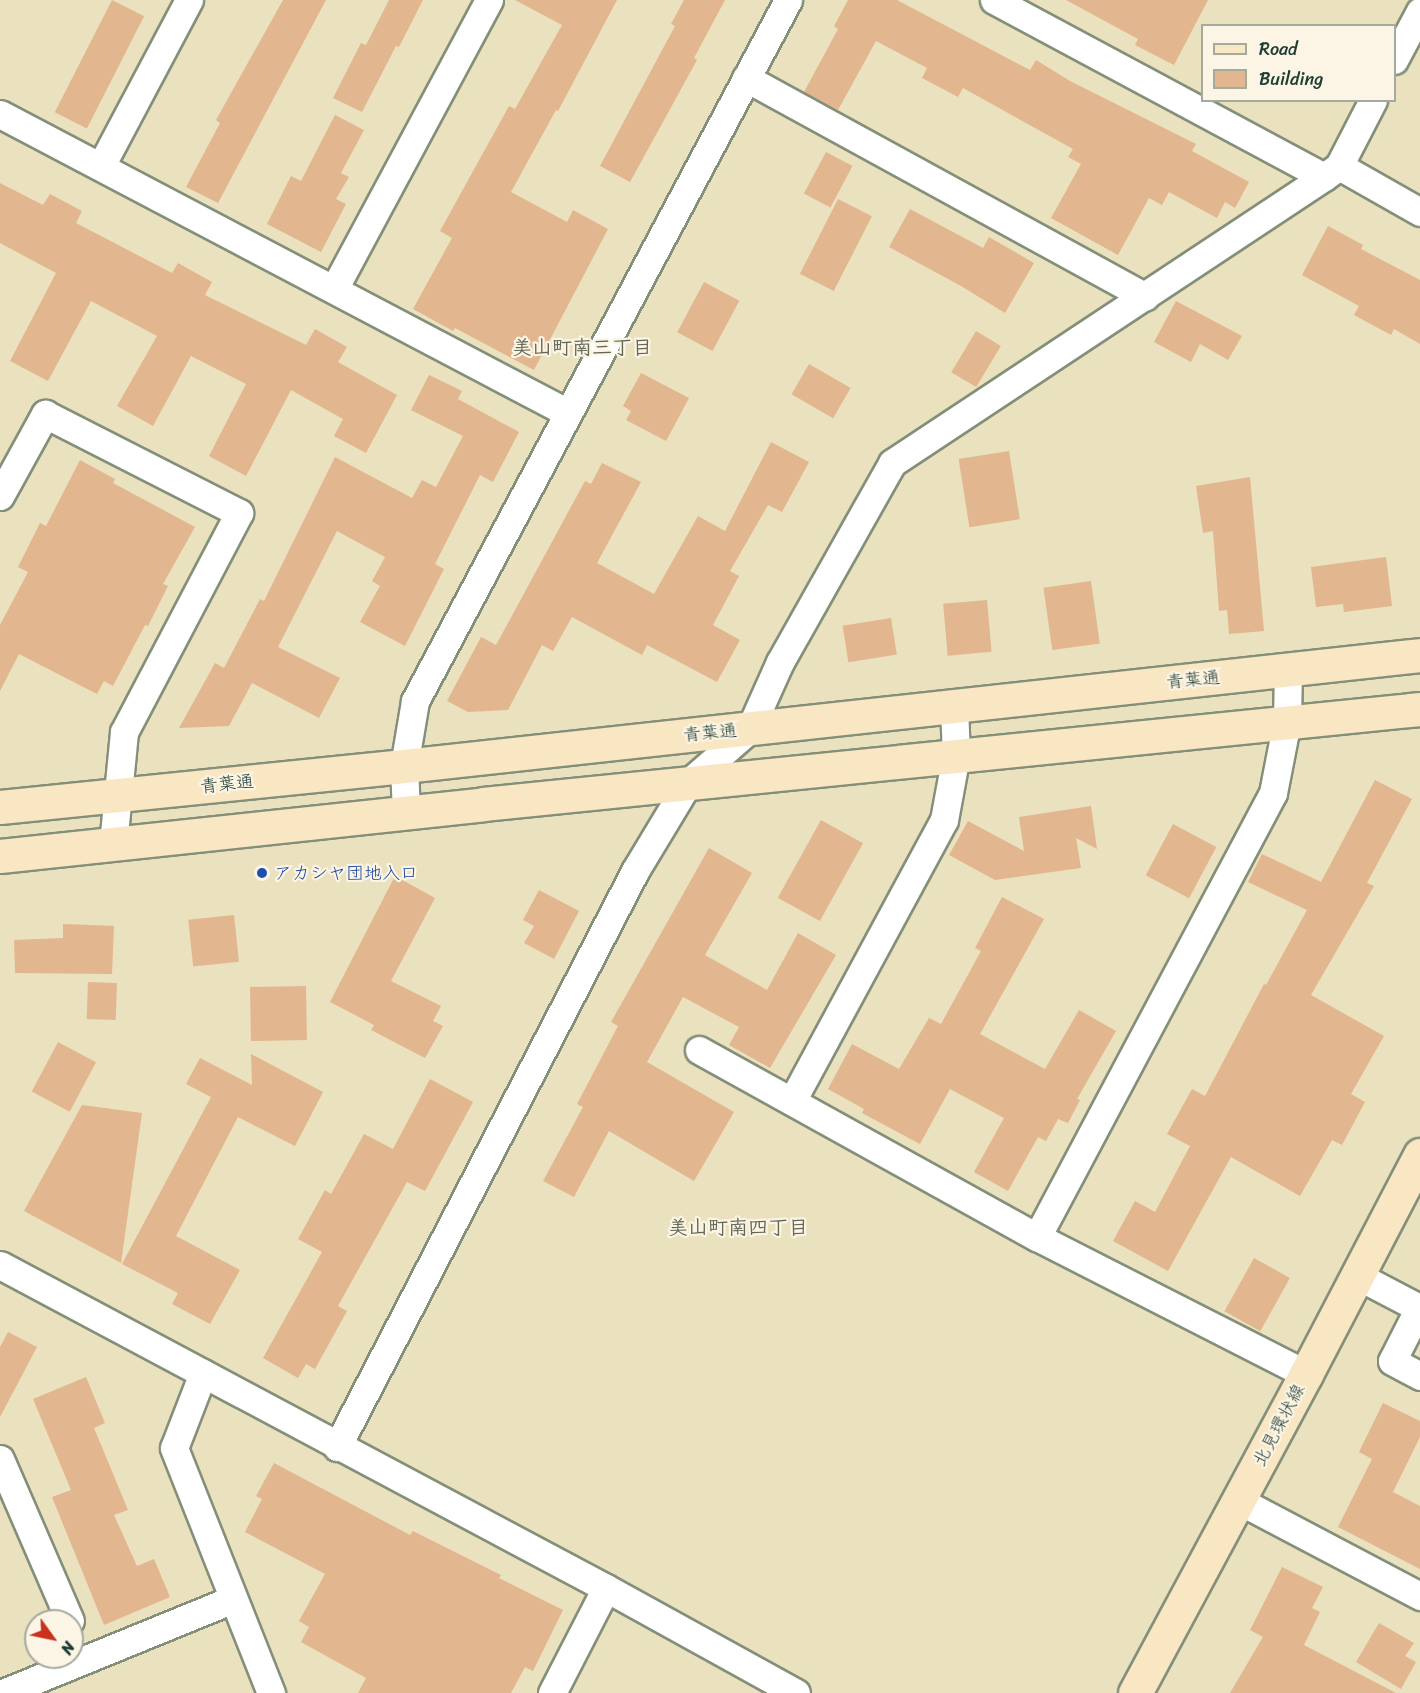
<!DOCTYPE html>
<meta charset="utf-8">
<style>
body{margin:0}
#map{position:relative;width:1420px;height:1693px;overflow:hidden;background:#eae1be;font-family:Sriracha,"Klee One",sans-serif}
div>[style]{position:absolute}
[style*='--x']{left:calc(var(--x)*1px);top:calc(var(--y)*1px);width:calc(var(--w)*1px);rotate:calc(var(--a)*1deg)}
.building>*{inset:0;background:#e2b68e;transform-origin:0 0}
.roads{filter:drop-shadow(2px 0 #848f79) drop-shadow(-2px 0 #848f79) drop-shadow(0 2px #848f79) drop-shadow(0 -2px #848f79)}
.street>*{height:27px;margin:-13.5px;padding:0 13.5px;transform-origin:13.5px;border-radius:13.5px;background:#fff}
.secondary>*{height:33px;margin:-16.5px;padding:0 16.5px;transform-origin:16.5px;border-radius:16.5px;background:#f9e7c3}
.dots>*{width:16px;height:16px;translate:-50% -50%;box-sizing:border-box;border:3px solid #fcf5e5;border-radius:50%}
span{translate:-50% -50%;white-space:nowrap;text-align:center;line-height:1.15;-webkit-text-stroke:4.5px #fcf5e5;paint-order:stroke}
.street-label{font-size:18px;color:#1f3d34}
.transit-label{font-size:18px;color:#164399}
.left{translate:0 -50%;text-align:left}
.neighbourhood-label{font-size:20px;color:#636754;font-weight:700}
.legend{position:absolute;left:1201px;top:24px;width:195px;height:78px;box-sizing:border-box;background:#fcf5e5;border:2px solid #a4ab9e;margin:0;padding:8px 10px;list-style:none;font-size:18px;color:#1f3d34}
.legend li{display:flex;align-items:center;gap:12px;height:30px}
.legend b{width:30px;border:2px solid #a4ab9e}
.north{position:absolute;left:24px;top:1609px;width:60px;height:60px;box-sizing:border-box;background:#fcf5e5;border:2px solid #a4ab9e;border-radius:50%;rotate:123deg;font-size:16px;font-weight:700;line-height:24px;text-align:center;color:#1f3d34}
.north::after{content:'';display:block;margin:auto;width:21px;height:27px;background:#c8321e;clip-path:polygon(50% 0,100% 100%,50% 72%,0 100%)}
</style>
<div id="map">
<div class="building">
<div style="left:112px;top:0;width:36px;height:126px;rotate:27deg"></div>
<div style="clip-path:polygon(283px 0,326px 0,218px 203px,186px 187px,220px 123px,216px 120px)"></div>
<div style="clip-path:polygon(389px 0,423px 0,399px 47px,396px 46px,362px 112px,333px 98px,361px 43px,366px 45px)"></div>
<div style="clip-path:polygon(515px 0,617px 0,558px 111px,556px 110px,511px 192px,567px 222px,573px 210px,608px 229px,534px 370px,455px 328px,453px 331px,413px 309px,452px 238px,440px 231px,509px 106px,515px 109px,562px 25px)"></div>
<div style="clip-path:polygon(684px 0,725px 0,694px 58px,697px 60px,630px 182px,600px 166px,675px 26px,671px 24px)"></div>
<div style="clip-path:polygon(848px 0,897px 0,1030px 70px,1036px 60px,1070px 81px,1196px 144px,1192px 151px,1249px 182px,1235px 208px,1225px 202px,1217px 218px,1169px 192px,1162px 205px,1149px 198px,1118px 255px,1051px 218px,1081px 164px,1068px 157px,1073px 149px,963px 88px,958px 97px,922px 78px,927px 68px,876px 41px,838px 110px,804px 92px,838px 29px,834px 26px)"></div>
<div style="clip-path:polygon(1066px 0,1208px 0,1174px 65px,1135px 45px,1138px 39px)"></div>
<div style="clip-path:polygon(335px 115px,364px 130px,341px 173px,349px 177px,336px 199px,346px 204px,321px 252px,267px 224px,291px 176px,301px 181px)"></div>
<div style="left:826px;top:152px;width:30px;height:47px;rotate:28deg"></div>
<div style="clip-path:polygon(0 183px,43px 205px,50px 194px,82px 211px,76px 223px,172px 273px,178px 263px,212px 282px,205px 295px,306px 345px,315px 329px,347px 347px,338px 362px,397px 395px,366px 453px,334px 436px,343px 419px,291px 390px,246px 476px,209px 456px,246px 384px,191px 356px,153px 426px,117px 406px,157px 336px,91px 301px,48px 381px,10px 361px,56px 273px,0 243px)"></div>
<div style="left:838px;top:199px;width:38px;height:84px;rotate:27deg"></div>
<div style="clip-path:polygon(910px 209px,983px 248px,989px 237px,1034px 263px,1005px 313px,961px 286px,889px 247px)"></div>
<div style="clip-path:polygon(1328px 226px,1363px 245px,1361px 249px,1420px 280px,1420px 344px,1394px 329px,1391px 335px,1354px 315px,1359px 306px,1302px 275px)"></div>
<div style="left:704px;top:282px;width:40px;height:57px;rotate:28deg"></div>
<div style="clip-path:polygon(1176px 301px,1242px 336px,1228px 360px,1200px 344px,1191px 362px,1154px 342px)"></div>
<div style="left:976px;top:331px;width:29px;height:48px;rotate:31deg"></div>
<div style="left:809px;top:364px;width:48px;height:35px;rotate:30deg"></div>
<div style="clip-path:polygon(641px 373px,689px 398px,666px 441px,626px 420px,631px 411px,623px 406px)"></div>
<div style="clip-path:polygon(429px 375px,462px 391px,458px 399px,519px 432px,493px 482px,480px 475px,435px 564px,444px 569px,405px 646px,360px 622px,380px 586px,372px 581px,385px 557px,337px 531px,278px 647px,340px 678px,319px 718px,252px 683px,229px 726px,179px 728px,215px 663px,224px 668px,260px 599px,264px 601px,335px 457px,412px 498px,422px 480px,436px 487px,463px 436px,411px 410px)"></div>
<div style="clip-path:polygon(771px 442px,809px 462px,782px 512px,768px 505px,730px 571px,739px 576px,713px 625px,740px 640px,717px 682px,647px 645px,642px 655px,572px 617px,553px 651px,542px 645px,508px 710px,468px 712px,447px 701px,481px 637px,496px 645px,585px 481px,591px 484px,602px 463px,641px 482px,597px 563px,654px 594px,698px 516px,725px 531px)"></div>
<div style="left:1009px;top:451px;width:69px;height:51px;rotate:81deg"></div>
<div style="clip-path:polygon(80px 460px,115px 479px,113px 483px,195px 527px,163px 584px,168px 586px,148px 626px,145px 625px,113px 686px,104px 681px,97px 694px,19px 654px,0 691px,0 625px,28px 572px,18px 567px,40px 523px,46px 526px)"></div>
<div style="clip-path:polygon(1250px 477px,1264px 631px,1229px 634px,1227px 610px,1219px 611px,1213px 531px,1203px 533px,1196px 486px)"></div>
<div style="clip-path:polygon(1386px 557px,1392px 606px,1344px 612px,1343px 604px,1316px 607px,1311px 567px)"></div>
<div style="left:1091px;top:581px;width:63px;height:48px;rotate:82deg"></div>
<div style="left:987px;top:600px;width:52px;height:44px;rotate:85deg"></div>
<div style="left:891px;top:618px;width:37px;height:49px;rotate:81deg"></div>
<div style="clip-path:polygon(1375px 780px,1412px 799px,1367px 883px,1374px 886px,1311px 995px,1384px 1036px,1351px 1094px,1365px 1102px,1342px 1145px,1332px 1140px,1300px 1196px,1231px 1157px,1168px 1271px,1113px 1241px,1135px 1201px,1155px 1212px,1190px 1146px,1167px 1134px,1192px 1089px,1205px 1096px,1264px 984px,1266px 985px,1307px 910px,1248px 882px,1262px 854px,1321px 882px)"></div>
<div style="clip-path:polygon(1091px 806px,1097px 849px,1076px 838px,1081px 868px,995px 880px,949px 855px,968px 821px,1024px 851px,1019px 817px)"></div>
<div style="left:821px;top:820px;width:48px;height:89px;rotate:29deg"></div>
<div style="left:1173px;top:824px;width:49px;height:58px;rotate:28deg"></div>
<div style="clip-path:polygon(709px 848px,752px 873px,705px 955px,767px 990px,798px 933px,836px 955px,770px 1068px,729px 1045px,739px 1027px,683px 997px,647px 1062px,734px 1112px,694px 1181px,609px 1131px,574px 1197px,543px 1181px,583px 1107px,577px 1104px,618px 1026px,611px 1022px)"></div>
<div style="clip-path:polygon(395px 876px,435px 898px,391px 981px,441px 1006px,433px 1021px,443px 1026px,425px 1058px,371px 1030px,374px 1025px,330px 1002px)"></div>
<div style="clip-path:polygon(539px 890px,579px 911px,554px 959px,524px 943px,534px 926px,523px 920px)"></div>
<div style="clip-path:polygon(1002px 897px,1044px 919px,980px 1034px,1045px 1069px,1079px 1010px,1116px 1031px,1077px 1099px,1080px 1100px,1068px 1123px,1058px 1119px,1046px 1141px,1038px 1137px,1008px 1191px,974px 1172px,1004px 1118px,950px 1089px,920px 1144px,862px 1113px,864px 1109px,828px 1089px,852px 1044px,899px 1069px,929px 1018px,941px 1024px,981px 951px,975px 948px)"></div>
<div style="left:234px;top:915px;width:47px;height:46px;rotate:84deg"></div>
<div style="clip-path:polygon(63px 924px,114px 926px,112px 974px,15px 973px,14px 940px,63px 938px)"></div>
<div style="left:88px;top:982px;width:29px;height:37px;rotate:2deg"></div>
<div style="left:306px;top:986px;width:54px;height:56px;rotate:89deg"></div>
<div style="left:58px;top:1042px;width:43px;height:56px;rotate:28deg"></div>
<div style="clip-path:polygon(251px 1054px,323px 1092px,295px 1146px,238px 1117px,176px 1236px,240px 1270px,210px 1324px,172px 1304px,178px 1293px,122px 1264px,211px 1097px,186px 1084px,200px 1058px,252px 1085px)"></div>
<div style="clip-path:polygon(430px 1079px,473px 1102px,425px 1191px,407px 1182px,338px 1306px,347px 1311px,315px 1369px,306px 1364px,298px 1378px,263px 1358px,322px 1252px,298px 1239px,325px 1190px,331px 1194px,364px 1134px,393px 1149px)"></div>
<div style="clip-path:polygon(82px 1105px,142px 1113px,121px 1263px,24px 1211px)"></div>
<div style="left:1254px;top:1258px;width:41px;height:61px;rotate:29deg"></div>
<div style="clip-path:polygon(8px 1332px,37px 1347px,0 1417px,0 1347px)"></div>
<div style="clip-path:polygon(86px 1377px,105px 1423px,94px 1428px,128px 1510px,114px 1515px,137px 1566px,154px 1559px,170px 1597px,104px 1625px,52px 1497px,71px 1490px,33px 1399px)"></div>
<div style="clip-path:polygon(1383px 1403px,1420px 1421px,1420px 1437px,1393px 1492px,1420px 1506px,1420px 1569px,1338px 1527px,1372px 1459px,1359px 1452px)"></div>
<div style="clip-path:polygon(274px 1463px,410px 1535px,413px 1531px,501px 1575px,499px 1578px,563px 1610px,533px 1671px,525px 1667px,511px 1693px,358px 1693px,366px 1678px,301px 1642px,309px 1627px,299px 1621px,325px 1574px,245px 1532px,262px 1499px,256px 1496px)"></div>
<div style="clip-path:polygon(1282px 1567px,1323px 1587px,1312px 1608px,1320px 1612px,1304px 1645px,1396px 1693px,1230px 1693px,1263px 1637px,1250px 1630px)"></div>
<div style="clip-path:polygon(1379px 1623px,1414px 1643px,1405px 1656px,1416px 1662px,1401px 1689px,1356px 1662px)"></div>
</div>
<div class="roads">
<div class="street">
<div style="--x:994;--y:0;--w:374;--a:28.2"></div>
<div style="--x:1394;--y:60;--w:55;--a:-62"></div>
<div style="--x:746;--y:78;--w:455;--a:28.7"></div>
<div style="--x:0;--y:114;--w:642;--a:27.76"></div>
<div style="--x:101;--y:166;--w:188;--a:-62.1"></div>
<div style="--x:1339;--y:166;--w:93;--a:29.6"></div>
<div style="--x:334;--y:289;--w:328;--a:-61.8"></div>
<div style="--x:0;--y:496;--w:94;--a:-61.2"></div>
<div style="--x:45;--y:414;--w:218;--a:27"></div>
<div style="--x:239;--y:513;--w:247;--a:117.7"></div>
<div style="--x:124;--y:732;--w:113;--a:95.6"></div>
<div style="--x:406;--y:812;--w:46;--a:-92.5"></div>
<div style="--x:404;--y:766;--w:66;--a:-80.4"></div>
<div style="--x:415;--y:701;--w:794;--a:-61.98"></div>
<div style="--x:699;--y:1050;--w:386;--a:29"></div>
<div style="--x:1037;--y:1237;--w:302;--a:27"></div>
<div style="--x:792;--y:1101;--w:319;--a:-61.6"></div>
<div style="--x:944;--y:820;--w:66;--a:-79.5"></div>
<div style="--x:956;--y:755;--w:48;--a:-92.4"></div>
<div style="--x:1037;--y:1237;--w:503;--a:-62.01"></div>
<div style="--x:1273;--y:793;--w:73;--a:-79"></div>
<div style="--x:1287;--y:721;--w:52;--a:-88.9"></div>
<div style="--x:0;--y:1265;--w:687;--a:28.06"></div>
<div style="--x:606;--y:1588;--w:217;--a:28.9"></div>
<div style="--x:1358;--y:1276;--w:69;--a:27.7"></div>
<div style="--x:1419;--y:1308;--w:59;--a:117"></div>
<div style="--x:1392;--y:1361;--w:32;--a:28"></div>
<div style="--x:203;--y:1373;--w:80;--a:111.1"></div>
<div style="--x:174;--y:1448;--w:264;--a:68.4"></div>
<div style="--x:337;--y:1447;--w:649;--a:-62.64"></div>
<div style="--x:635;--y:871;--w:103;--a:-58.9"></div>
<div style="--x:688;--y:783;--w:82;--a:-41.1"></div>
<div style="--x:750;--y:729;--w:73;--a:-65.9"></div>
<div style="--x:780;--y:662;--w:228;--a:-60.6"></div>
<div style="--x:892;--y:463;--w:518;--a:-33.51"></div>
<div style="--x:1324;--y:177;--w:19;--a:-36"></div>
<div style="--x:1339;--y:166;--w:74;--a:-62.7"></div>
<div style="--x:0;--y:1459;--w:176;--a:66.6"></div>
<div style="--x:1238;--y:1500;--w:206;--a:27.8"></div>
<div style="--x:3;--y:1693;--w:248;--a:-22.2"></div>
<div style="--x:552;--y:1693;--w:118;--a:-62.8"></div>
</div>
<div class="secondary">
<div style="--x:0;--y:807;--w:406;--a:-5.8"></div>
<div style="--x:404;--y:766;--w:1022;--a:-6.23"></div>
<div style="--x:0;--y:856;--w:486;--a:-6.1"></div>
<div style="--x:483;--y:804;--w:942;--a:-5.79"></div>
<div style="--x:1135;--y:1693;--w:362;--a:-61.8"></div>
<div style="--x:1306;--y:1374;--w:247;--a:-62.5"></div>
</div>
</div>
<div class="dots">
<div style="left:262px;top:873px;background:#1a4fb4"></div>
</div>
<div class="street-label">
<span style="left:1193px;top:680px;rotate:-6deg">青葉通</span>
<span style="left:710px;top:733px;rotate:-6deg">青葉通</span>
<span style="left:227px;top:784px;rotate:-6deg">青葉通</span>
<span style="left:1279px;top:1425px;rotate:-62deg">北見環状線</span>
</div>
<div class="transit-label">
<span class="left" style="left:274px;top:873px">アカシヤ団地入口</span>
</div>
<div class="neighbourhood-label">
<span style="left:582px;top:347px">美山町南三丁目</span>
<span style="left:738px;top:1227px">美山町南四丁目</span>
</div>
<ul class="legend">
<li><b style="height:8px;background:#f9e7c3"></b>Road</li>
<li><b style="height:16px;background:#e2b68e"></b>Building</li>
</ul>
<div class="north">N</div>
</div>
